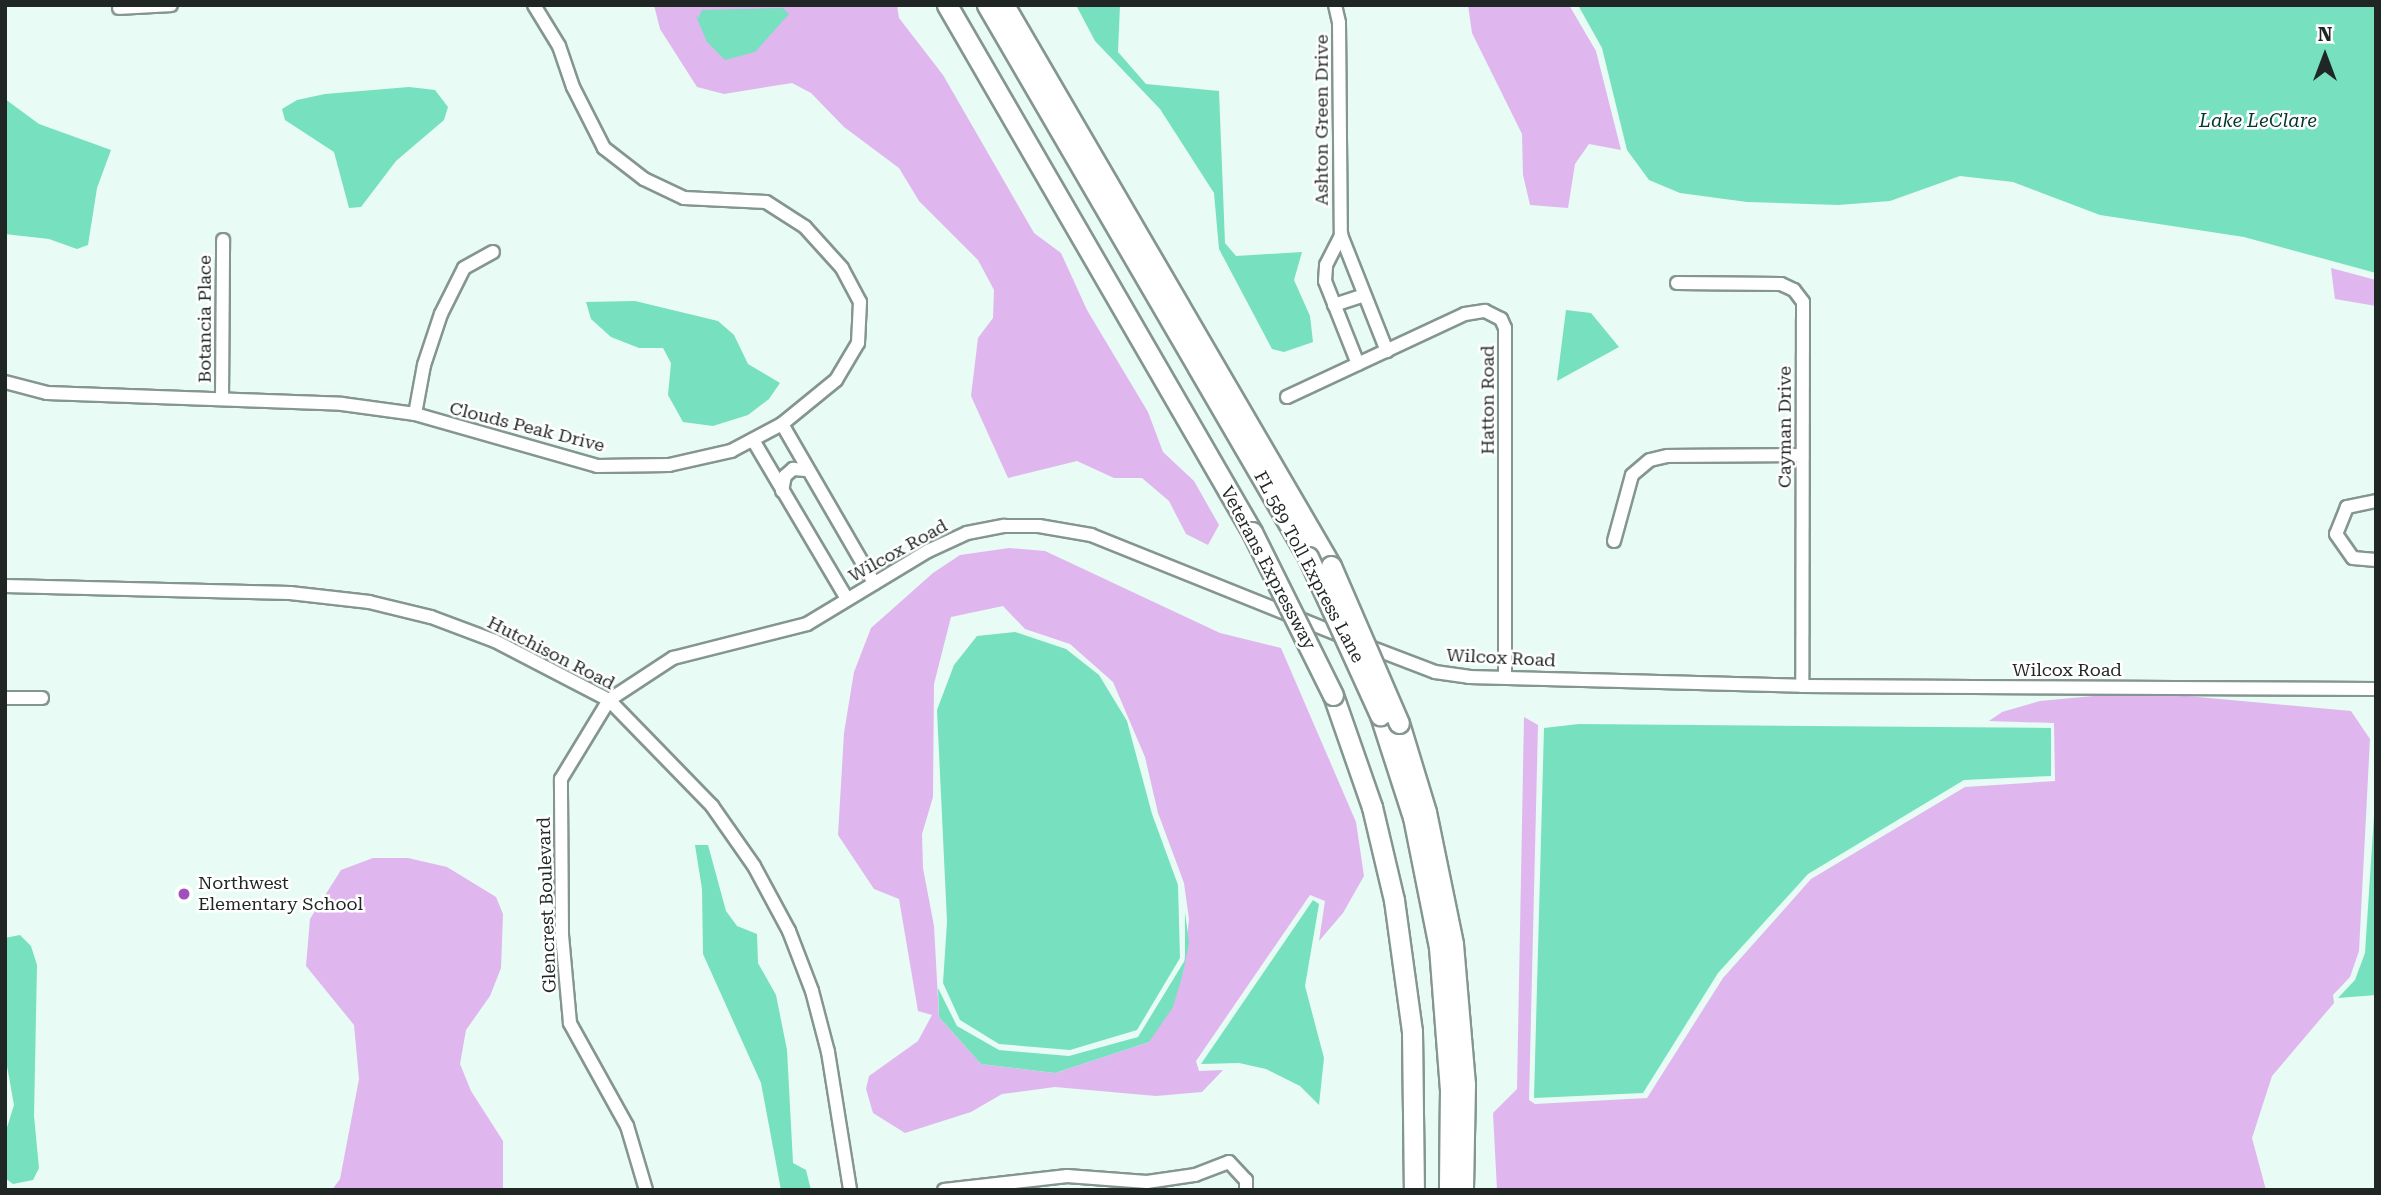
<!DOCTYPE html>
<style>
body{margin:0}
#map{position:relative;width:2381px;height:1195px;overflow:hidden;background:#e8fbf4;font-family:"Roboto Serif",serif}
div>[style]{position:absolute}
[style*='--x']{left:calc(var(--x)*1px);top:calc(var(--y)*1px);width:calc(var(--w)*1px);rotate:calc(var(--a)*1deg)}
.green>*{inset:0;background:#e0b6ef}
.water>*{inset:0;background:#76e0bf}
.roads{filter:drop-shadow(2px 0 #84968f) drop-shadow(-2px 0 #84968f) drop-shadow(0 2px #84968f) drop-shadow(0 -2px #84968f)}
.minor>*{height:12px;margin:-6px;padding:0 6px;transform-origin:6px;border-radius:6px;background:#fff}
.highway>*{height:19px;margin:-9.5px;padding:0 9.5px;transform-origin:9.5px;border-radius:9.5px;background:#fff}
.bridges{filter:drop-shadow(2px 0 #84968f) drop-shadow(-2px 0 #84968f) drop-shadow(0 2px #84968f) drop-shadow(0 -2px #84968f)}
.highway-bridge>*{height:19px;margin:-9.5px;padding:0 9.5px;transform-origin:9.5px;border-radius:9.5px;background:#fff}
.dots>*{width:19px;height:19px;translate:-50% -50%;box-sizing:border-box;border:4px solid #fff;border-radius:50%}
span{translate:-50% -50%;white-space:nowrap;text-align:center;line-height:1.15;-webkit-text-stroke:5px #fff;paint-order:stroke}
.street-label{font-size:18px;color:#1f2624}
.poi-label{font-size:18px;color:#1f2624}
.left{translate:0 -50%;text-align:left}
.water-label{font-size:19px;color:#04372a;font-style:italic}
.frame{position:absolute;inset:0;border:7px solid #1f2624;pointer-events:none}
.north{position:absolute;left:2290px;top:21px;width:70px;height:70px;-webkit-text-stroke:5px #fff;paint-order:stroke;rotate:0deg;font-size:19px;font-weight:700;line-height:28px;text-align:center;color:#1f2624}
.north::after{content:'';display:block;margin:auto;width:24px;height:32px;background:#1f2624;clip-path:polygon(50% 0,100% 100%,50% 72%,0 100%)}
</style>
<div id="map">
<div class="green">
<div style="clip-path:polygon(654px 5px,897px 5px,899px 18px,943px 75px,1034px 233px,1061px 253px,1087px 310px,1148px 412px,1163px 452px,1194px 481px,1219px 525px,1208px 545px,1186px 534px,1169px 501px,1142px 478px,1114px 478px,1077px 461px,1008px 478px,971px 396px,978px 338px,993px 318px,994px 290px,978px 260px,919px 201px,899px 168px,844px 127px,811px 93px,792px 83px,724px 94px,697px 87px,660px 29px)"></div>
<div style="clip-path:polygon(1468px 5px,1569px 5px,1596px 51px,1621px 150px,1589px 144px,1575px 164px,1568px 208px,1530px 205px,1523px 175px,1522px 134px,1472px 33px)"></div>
<div style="clip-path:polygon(2331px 268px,2376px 280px,2376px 306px,2335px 299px)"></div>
<div style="clip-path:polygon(evenodd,1009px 548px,1045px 551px,1220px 633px,1281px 648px,1356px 822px,1364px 876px,1343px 913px,1319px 941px,1325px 901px,1310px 895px,1196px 1061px,1199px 1071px,1223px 1070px,1202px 1092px,1156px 1096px,1055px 1087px,1002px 1094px,971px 1112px,905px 1133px,873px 1113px,866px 1089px,869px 1076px,918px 1041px,932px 1015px,918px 1011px,899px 899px,874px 889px,838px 835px,844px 733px,854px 672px,871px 628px,933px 573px,960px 555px,1009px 548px,1003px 606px,1025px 629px,1070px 644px,1113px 682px,1145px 757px,1158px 813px,1184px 883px,1189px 919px,1183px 973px,1149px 1042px,1055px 1073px,981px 1064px,939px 1017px,934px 926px,923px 868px,922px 834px,933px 797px,934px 684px,951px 617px,1003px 606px)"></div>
<div style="clip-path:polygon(2104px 695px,2187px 696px,2351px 711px,2370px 739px,2359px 951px,2350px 977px,2333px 995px,2334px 1003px,2272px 1076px,2252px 1138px,2266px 1190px,1497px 1190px,1493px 1113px,1517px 1089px,1524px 717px,1538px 725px,1529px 1100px,1535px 1104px,1647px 1098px,1723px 978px,1811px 879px,1965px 787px,2055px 781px,2054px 723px,1989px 721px,2002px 712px,2040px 701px)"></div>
<div style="clip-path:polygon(373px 858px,408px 858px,447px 867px,496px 897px,503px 914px,501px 968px,490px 996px,466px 1030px,460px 1064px,471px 1091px,503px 1141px,503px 1190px,332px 1190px,340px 1179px,359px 1079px,354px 1025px,306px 966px,310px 919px,341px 870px)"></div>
</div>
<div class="water">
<div style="clip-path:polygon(1076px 5px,1120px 5px,1118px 52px,1146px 84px,1219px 91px,1225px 243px,1236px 256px,1302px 252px,1294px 280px,1310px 316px,1313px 342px,1284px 352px,1272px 349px,1219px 249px,1214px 193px,1160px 109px,1095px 41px)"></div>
<div style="clip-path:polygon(1578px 5px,2376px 5px,2376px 273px,2244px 237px,2100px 215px,2013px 182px,1960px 176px,1890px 201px,1838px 205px,1747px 202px,1680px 193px,1649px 180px,1627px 150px,1602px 48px)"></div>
<div style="clip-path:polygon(783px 8px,789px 14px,755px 52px,725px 60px,707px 42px,695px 14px,698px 19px,702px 10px)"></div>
<div style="clip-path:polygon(409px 87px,435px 90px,448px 107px,444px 120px,396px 161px,361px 207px,349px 208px,334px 152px,285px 120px,282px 109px,297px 100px,325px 94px)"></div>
<div style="clip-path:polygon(5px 99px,39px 124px,111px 150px,97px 188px,88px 245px,77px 249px,49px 239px,5px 234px)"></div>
<div style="clip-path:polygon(635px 301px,718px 321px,734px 335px,748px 364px,780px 383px,769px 399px,748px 415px,713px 426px,683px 422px,668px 395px,671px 363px,663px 348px,639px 348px,611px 337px,591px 319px,586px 302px)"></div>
<div style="clip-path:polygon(1566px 310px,1591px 313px,1619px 347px,1557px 381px)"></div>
<div style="clip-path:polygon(1015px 632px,1066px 649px,1099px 675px,1127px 721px,1152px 814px,1178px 885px,1180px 958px,1137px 1030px,1070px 1050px,999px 1044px,960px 1020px,943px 983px,947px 922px,937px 710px,954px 665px,977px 636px)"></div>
<div style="clip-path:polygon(1579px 724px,2051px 728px,2051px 776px,1964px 780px,1808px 874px,1718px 973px,1643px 1093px,1534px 1098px,1544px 728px)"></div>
<div style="clip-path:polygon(2376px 785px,2376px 995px,2338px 998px,2355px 980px,2365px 953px)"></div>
<div style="clip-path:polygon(695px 845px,708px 845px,726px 911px,737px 926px,757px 934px,758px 963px,776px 995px,787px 1050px,793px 1163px,806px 1170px,811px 1190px,781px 1190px,761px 1083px,703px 954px,702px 889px)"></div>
<div style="clip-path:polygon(1313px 900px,1319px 904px,1305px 986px,1324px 1058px,1319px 1105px,1300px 1086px,1266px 1069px,1239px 1063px,1201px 1064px)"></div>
<div style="clip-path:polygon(1185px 912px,1189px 943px,1183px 973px,1173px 1007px,1149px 1042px,1055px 1073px,981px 1064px,939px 1017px,938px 988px,957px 1026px,999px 1050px,1069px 1056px,1138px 1037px,1185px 960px)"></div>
<div style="clip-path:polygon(20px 935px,31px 946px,37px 965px,34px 1116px,39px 1168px,33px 1180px,13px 1184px,5px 1178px,5px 1134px,14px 1105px,5px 1055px,5px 938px)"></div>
</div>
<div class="roads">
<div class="minor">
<div style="--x:1335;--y:5;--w:18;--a:77"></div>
<div style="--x:1339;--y:23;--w:212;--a:89.5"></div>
<div style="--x:119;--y:8;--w:52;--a:-3.3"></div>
<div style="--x:1677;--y:283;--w:104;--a:0.6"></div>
<div style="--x:1781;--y:284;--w:14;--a:25"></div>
<div style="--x:1794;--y:290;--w:15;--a:53"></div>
<div style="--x:1803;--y:302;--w:384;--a:90.1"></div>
<div style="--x:1334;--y:305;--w:29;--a:-18"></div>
<div style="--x:1358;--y:364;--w:89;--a:-111.7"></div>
<div style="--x:1325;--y:281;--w:16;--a:-86"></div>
<div style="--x:1326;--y:265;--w:34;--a:-63"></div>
<div style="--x:1341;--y:235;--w:125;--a:68.4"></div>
<div style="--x:5;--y:382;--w:43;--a:14.7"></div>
<div style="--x:47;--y:393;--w:295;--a:2.1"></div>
<div style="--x:342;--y:404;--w:74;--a:7.8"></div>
<div style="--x:415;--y:414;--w:189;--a:15.9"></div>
<div style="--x:597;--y:466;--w:72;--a:-0.8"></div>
<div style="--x:669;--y:465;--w:64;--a:-12.7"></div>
<div style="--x:731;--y:451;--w:58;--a:-27.9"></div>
<div style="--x:782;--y:424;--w:70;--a:-39.2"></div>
<div style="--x:836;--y:380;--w:43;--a:-59.3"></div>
<div style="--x:858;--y:343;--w:41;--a:-87.2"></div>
<div style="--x:860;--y:302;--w:38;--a:-118"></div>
<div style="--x:842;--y:268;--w:55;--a:-132.1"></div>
<div style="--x:805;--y:227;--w:46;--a:-147.3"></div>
<div style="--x:766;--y:202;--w:82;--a:-177.2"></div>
<div style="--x:684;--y:198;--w:44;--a:-154.6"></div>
<div style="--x:644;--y:179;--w:51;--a:-142.2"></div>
<div style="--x:604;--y:148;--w:68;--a:-116.9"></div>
<div style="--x:573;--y:87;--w:43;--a:-108.9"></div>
<div style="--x:559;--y:46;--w:48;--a:-121.4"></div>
<div style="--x:1287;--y:397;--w:196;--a:-25"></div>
<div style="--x:1465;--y:314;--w:20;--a:-9"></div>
<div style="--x:1485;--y:311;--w:18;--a:27"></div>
<div style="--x:1501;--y:319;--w:10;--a:66"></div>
<div style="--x:1505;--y:328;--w:348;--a:90"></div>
<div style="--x:222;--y:399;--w:159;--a:-89.6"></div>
<div style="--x:415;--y:414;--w:50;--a:-79.6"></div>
<div style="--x:424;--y:365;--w:54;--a:-71.6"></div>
<div style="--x:441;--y:314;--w:51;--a:-63.4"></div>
<div style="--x:464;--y:268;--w:33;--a:-29"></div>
<div style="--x:782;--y:424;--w:184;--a:59.9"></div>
<div style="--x:753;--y:440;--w:185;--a:59.4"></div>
<div style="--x:782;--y:491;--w:15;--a:-79"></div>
<div style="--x:785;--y:476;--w:11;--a:-41"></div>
<div style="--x:793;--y:469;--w:13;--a:4"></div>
<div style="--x:2376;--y:501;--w:30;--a:168"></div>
<div style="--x:2347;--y:507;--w:29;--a:112"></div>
<div style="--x:2336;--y:534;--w:29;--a:55"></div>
<div style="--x:2353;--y:558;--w:23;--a:5"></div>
<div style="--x:1614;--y:541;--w:68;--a:-74.7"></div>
<div style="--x:1632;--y:475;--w:23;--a:-40"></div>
<div style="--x:1650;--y:460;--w:18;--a:-13"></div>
<div style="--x:1668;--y:456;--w:134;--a:-0.4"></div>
<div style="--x:5;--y:586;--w:285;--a:1.4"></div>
<div style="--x:290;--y:593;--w:80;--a:6.5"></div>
<div style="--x:369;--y:602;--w:64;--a:13.6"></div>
<div style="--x:431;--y:617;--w:68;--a:20.6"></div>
<div style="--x:495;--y:641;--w:128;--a:27.4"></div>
<div style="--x:609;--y:700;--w:148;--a:45.8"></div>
<div style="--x:712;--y:806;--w:73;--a:55"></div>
<div style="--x:754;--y:866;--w:74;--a:61.7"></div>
<div style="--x:789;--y:931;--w:64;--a:69"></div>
<div style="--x:812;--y:991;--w:63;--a:75.3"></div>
<div style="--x:828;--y:1052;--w:140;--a:80.9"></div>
<div style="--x:1362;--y:644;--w:78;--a:21"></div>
<div style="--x:1435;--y:672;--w:34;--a:8"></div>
<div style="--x:1469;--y:677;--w:333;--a:1.5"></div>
<div style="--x:1802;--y:686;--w:574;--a:0.3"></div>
<div style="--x:5;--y:698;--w:37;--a:0"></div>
<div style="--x:646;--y:1190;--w:67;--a:-106.5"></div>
<div style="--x:627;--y:1126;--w:118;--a:-119"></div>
<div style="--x:570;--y:1023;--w:88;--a:-95.2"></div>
<div style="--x:562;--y:935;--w:156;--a:-90.4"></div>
<div style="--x:561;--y:779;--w:92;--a:-58.7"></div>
<div style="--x:609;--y:700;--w:77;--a:-33.3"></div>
<div style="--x:673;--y:658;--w:138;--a:-14.2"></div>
<div style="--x:807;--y:624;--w:141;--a:-31.1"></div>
<div style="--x:928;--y:551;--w:43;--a:-24.8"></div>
<div style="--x:967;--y:533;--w:38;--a:-11"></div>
<div style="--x:1004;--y:526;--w:35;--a:0"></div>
<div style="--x:1039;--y:526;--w:53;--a:9.8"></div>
<div style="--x:1091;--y:535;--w:274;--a:21.9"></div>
<div style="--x:944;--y:1190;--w:124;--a:-6.5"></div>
<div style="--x:1067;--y:1176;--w:80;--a:4.3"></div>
<div style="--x:1147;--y:1182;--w:49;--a:-8.3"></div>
<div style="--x:1195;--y:1175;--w:36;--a:-21"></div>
<div style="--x:1229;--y:1162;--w:25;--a:47"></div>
<div style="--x:1246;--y:1180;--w:10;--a:90"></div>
</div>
<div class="highway">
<div style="--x:947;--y:5;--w:609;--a:59.94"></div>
<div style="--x:987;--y:5;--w:639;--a:59.82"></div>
<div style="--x:1004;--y:5;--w:649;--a:59.76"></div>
<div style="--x:1333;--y:695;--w:119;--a:70.8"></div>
<div style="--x:1372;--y:807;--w:96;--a:76.7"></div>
<div style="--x:1394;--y:900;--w:132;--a:82.2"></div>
<div style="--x:1412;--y:1031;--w:159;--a:89.3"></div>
<div style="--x:1380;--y:715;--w:107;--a:72.1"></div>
<div style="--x:1413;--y:817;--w:133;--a:78.7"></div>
<div style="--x:1439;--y:947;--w:142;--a:85.6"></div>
<div style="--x:1450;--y:1089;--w:101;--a:90.6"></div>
<div style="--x:1399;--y:723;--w:93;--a:73.1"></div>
<div style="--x:1426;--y:812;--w:135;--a:78.4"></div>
<div style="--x:1453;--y:944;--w:141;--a:85.1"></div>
<div style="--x:1465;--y:1084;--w:106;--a:91.1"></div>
</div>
</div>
<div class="bridges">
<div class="highway-bridge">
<div style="--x:1252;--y:532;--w:182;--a:63.6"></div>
<div style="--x:1308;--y:557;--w:174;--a:65.5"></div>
<div style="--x:1331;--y:566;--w:171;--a:66.6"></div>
</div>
</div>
<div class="dots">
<div style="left:184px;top:894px;background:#a24fbd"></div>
</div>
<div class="street-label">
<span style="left:1322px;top:120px;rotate:-90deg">Ashton Green Drive</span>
<span style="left:205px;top:319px;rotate:-90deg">Botancia Place</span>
<span style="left:1488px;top:400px;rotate:-90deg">Hatton Road</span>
<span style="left:527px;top:427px;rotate:14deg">Clouds Peak Drive</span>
<span style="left:1785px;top:427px;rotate:-90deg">Cayman Drive</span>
<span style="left:898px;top:551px;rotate:-29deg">Wilcox Road</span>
<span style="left:1309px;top:567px;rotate:62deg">FL 589 Toll Express Lane</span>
<span style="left:1268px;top:568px;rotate:62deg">Veterans Expressway</span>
<span style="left:551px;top:653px;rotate:27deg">Hutchison Road</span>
<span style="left:1501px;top:658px;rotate:3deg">Wilcox Road</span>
<span style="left:2067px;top:670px">Wilcox Road</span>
<span style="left:547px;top:905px;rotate:-92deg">Glencrest Boulevard</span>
</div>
<div class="poi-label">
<span class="left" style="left:198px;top:894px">Northwest<br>Elementary School</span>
</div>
<div class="water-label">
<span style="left:2258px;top:121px">Lake LeClare</span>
</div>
<div class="frame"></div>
<div class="north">N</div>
</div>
